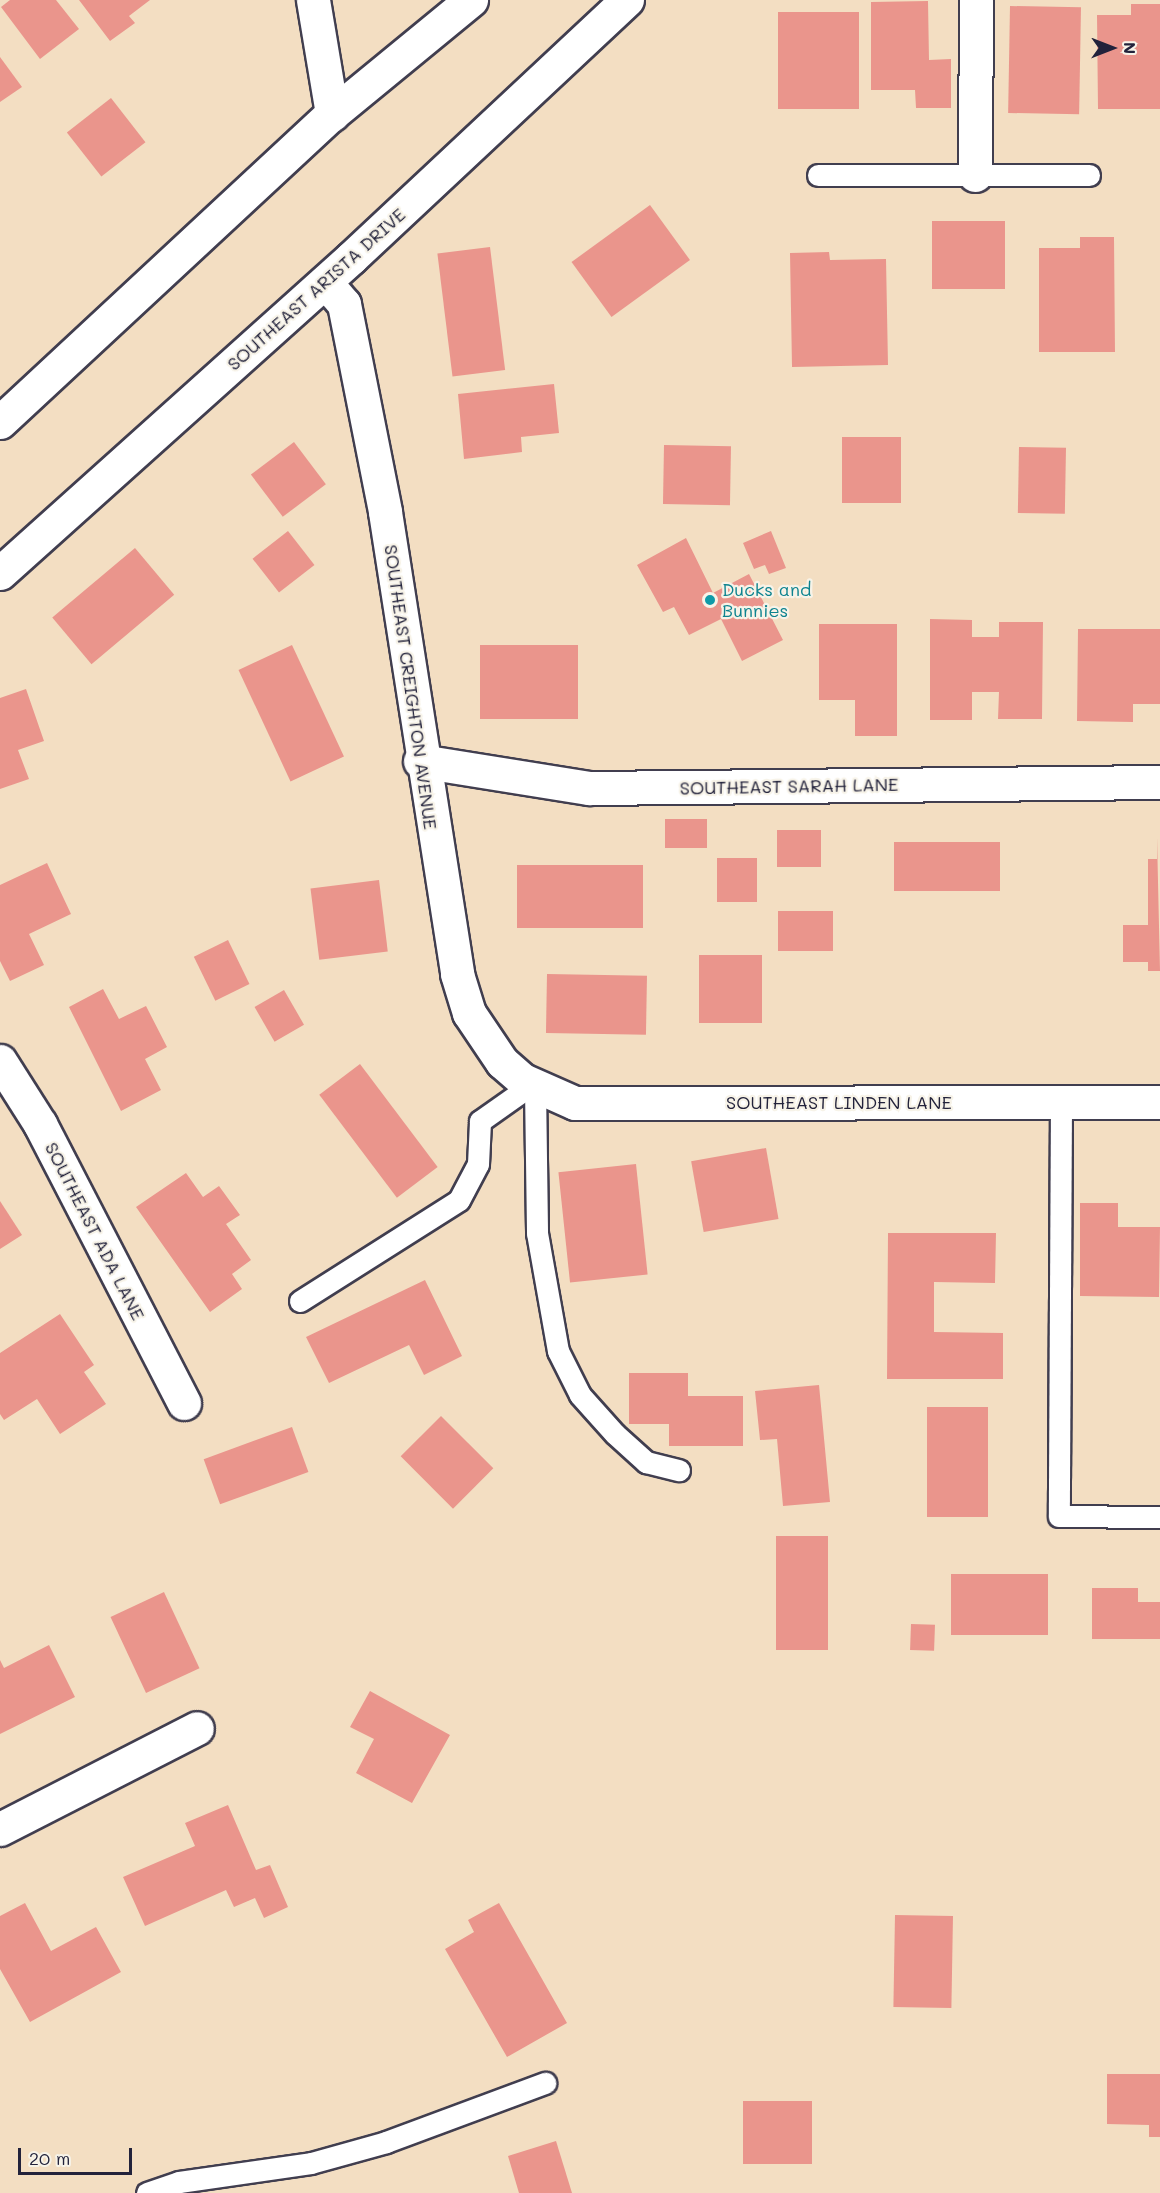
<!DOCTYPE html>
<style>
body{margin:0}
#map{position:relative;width:1160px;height:2193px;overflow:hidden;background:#f3dec2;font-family:Mali,sans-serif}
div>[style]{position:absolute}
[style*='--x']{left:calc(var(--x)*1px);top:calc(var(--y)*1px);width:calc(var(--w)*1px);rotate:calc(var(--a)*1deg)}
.building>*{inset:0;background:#ea958c;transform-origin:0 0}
.roads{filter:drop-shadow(2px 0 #413e4f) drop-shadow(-2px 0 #413e4f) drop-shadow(0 2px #413e4f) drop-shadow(0 -2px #413e4f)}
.lane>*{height:21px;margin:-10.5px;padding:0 10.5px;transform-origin:10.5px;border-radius:10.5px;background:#fff}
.street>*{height:33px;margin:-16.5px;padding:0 16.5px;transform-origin:16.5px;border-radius:16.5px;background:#fff}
.dots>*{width:16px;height:16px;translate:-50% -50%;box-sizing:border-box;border:3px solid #f7f3e8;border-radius:50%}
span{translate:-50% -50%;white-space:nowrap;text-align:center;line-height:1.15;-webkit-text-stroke:4.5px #f7f3e8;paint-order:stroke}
.street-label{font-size:18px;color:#22223b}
.culture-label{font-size:18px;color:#0d838f}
.left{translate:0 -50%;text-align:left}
.north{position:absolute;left:1082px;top:18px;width:60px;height:60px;-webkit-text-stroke:4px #f7f3e8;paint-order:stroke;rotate:90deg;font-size:16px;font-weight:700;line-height:24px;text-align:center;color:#22223b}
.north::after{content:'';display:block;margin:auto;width:21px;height:27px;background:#22223b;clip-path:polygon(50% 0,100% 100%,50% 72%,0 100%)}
.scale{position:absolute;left:18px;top:2148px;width:114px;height:27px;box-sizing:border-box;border:3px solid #22223b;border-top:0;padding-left:8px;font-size:18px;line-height:21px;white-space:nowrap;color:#22223b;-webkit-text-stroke:4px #f7f3e8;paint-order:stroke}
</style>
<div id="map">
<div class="building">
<div style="clip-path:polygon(10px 0,56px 0,79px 29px,40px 59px,1px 7px)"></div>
<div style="clip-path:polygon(79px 0,150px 0,129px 16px,135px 23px,110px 41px)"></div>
<div style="clip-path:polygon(928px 1px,929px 60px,951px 59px,951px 108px,916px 108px,915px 90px,871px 90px,871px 2px)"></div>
<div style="clip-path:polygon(1131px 4px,1160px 4px,1160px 109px,1098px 109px,1097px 15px,1131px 15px)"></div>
<div style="left:1010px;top:6px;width:71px;height:107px;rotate:1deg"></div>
<div style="left:778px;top:12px;width:81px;height:97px"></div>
<div style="clip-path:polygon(0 57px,22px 87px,0 102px)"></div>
<div style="left:111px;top:98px;width:56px;height:56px;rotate:52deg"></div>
<div style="left:650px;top:205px;width:68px;height:97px;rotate:54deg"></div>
<div style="left:932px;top:221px;width:73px;height:68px"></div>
<div style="clip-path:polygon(1080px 237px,1114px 237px,1115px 352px,1039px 352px,1039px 248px,1080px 248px)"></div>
<div style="left:490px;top:247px;width:124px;height:53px;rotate:83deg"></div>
<div style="clip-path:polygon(829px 252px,830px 260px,886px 259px,888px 365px,792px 367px,790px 253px)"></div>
<div style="clip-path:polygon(554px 384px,559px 433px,521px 437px,522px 452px,464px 459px,458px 394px)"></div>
<div style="left:901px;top:437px;width:66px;height:59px;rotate:90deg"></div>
<div style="left:294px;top:442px;width:53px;height:54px;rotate:53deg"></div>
<div style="left:664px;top:445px;width:67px;height:59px;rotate:1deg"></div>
<div style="left:1019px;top:447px;width:47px;height:66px;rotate:1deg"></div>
<div style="left:288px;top:531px;width:43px;height:45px;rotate:52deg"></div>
<div style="clip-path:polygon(771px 531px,786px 568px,769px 574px,765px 565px,754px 569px,743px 543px)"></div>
<div style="clip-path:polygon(686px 538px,713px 593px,749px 574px,783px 640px,742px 661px,721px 619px,689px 635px,674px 607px,663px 612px,637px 565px)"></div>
<div style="left:135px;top:548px;width:61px;height:108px;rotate:50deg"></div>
<div style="clip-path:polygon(930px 619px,972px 620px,972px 637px,999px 637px,999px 622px,1043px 622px,1042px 719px,998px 719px,999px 692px,972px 692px,972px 720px,930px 720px)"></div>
<div style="clip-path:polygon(819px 624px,897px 624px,897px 736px,855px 736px,855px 700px,819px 700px)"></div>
<div style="clip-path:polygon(1078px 629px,1160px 629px,1160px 704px,1133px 704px,1133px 722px,1077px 721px)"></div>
<div style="left:292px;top:645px;width:123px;height:59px;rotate:65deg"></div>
<div style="left:480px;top:645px;width:98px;height:74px"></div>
<div style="clip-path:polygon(26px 689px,44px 741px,18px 750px,29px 779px,0 789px,0 698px)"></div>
<div style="left:665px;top:819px;width:42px;height:29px"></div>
<div style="left:777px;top:830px;width:44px;height:37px"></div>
<div style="clip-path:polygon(1157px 837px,1160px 971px,1148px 971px,1148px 962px,1123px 962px,1123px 925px,1148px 925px,1148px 859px,1157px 859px)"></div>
<div style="left:894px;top:842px;width:106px;height:49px"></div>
<div style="left:717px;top:858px;width:40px;height:44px"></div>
<div style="clip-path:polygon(47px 863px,71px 914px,29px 934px,44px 965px,10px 981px,0 961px,0 885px)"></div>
<div style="left:517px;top:865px;width:126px;height:63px"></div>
<div style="left:379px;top:880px;width:72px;height:69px;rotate:83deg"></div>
<div style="left:778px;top:911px;width:55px;height:40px"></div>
<div style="left:228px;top:940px;width:49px;height:38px;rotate:64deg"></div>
<div style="left:699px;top:955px;width:63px;height:68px"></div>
<div style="left:547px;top:974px;width:100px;height:59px;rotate:1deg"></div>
<div style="clip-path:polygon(103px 989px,119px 1019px,146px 1006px,167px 1047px,145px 1059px,161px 1090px,121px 1111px,69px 1007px)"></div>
<div style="left:284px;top:990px;width:40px;height:34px;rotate:60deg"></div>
<div style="left:360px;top:1064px;width:129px;height:51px;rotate:53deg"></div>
<div style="left:766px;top:1148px;width:72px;height:76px;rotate:80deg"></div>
<div style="left:636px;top:1164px;width:111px;height:78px;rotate:84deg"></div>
<div style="clip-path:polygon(186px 1173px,203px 1197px,219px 1186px,240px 1215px,226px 1224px,251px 1260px,232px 1274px,242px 1289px,210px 1312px,136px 1207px)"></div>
<div style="clip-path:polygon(0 1201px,22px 1235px,0 1249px)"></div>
<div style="clip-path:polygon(1080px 1203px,1118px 1203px,1118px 1227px,1160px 1227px,1159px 1297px,1080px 1296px)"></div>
<div style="clip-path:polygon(888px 1233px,996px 1233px,995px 1283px,934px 1282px,934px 1332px,1003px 1333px,1003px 1379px,887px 1379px)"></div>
<div style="clip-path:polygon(425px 1280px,462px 1356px,424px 1375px,409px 1345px,329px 1383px,306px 1337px)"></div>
<div style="clip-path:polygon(60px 1314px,94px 1365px,84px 1372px,106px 1404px,60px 1434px,37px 1399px,4px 1420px,0 1414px,0 1353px)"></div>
<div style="clip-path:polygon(629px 1373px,688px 1373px,688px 1396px,743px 1396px,743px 1446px,669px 1446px,669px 1424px,629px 1424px)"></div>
<div style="clip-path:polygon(819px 1385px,830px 1502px,783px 1506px,777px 1439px,760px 1440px,755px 1391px)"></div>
<div style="left:927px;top:1407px;width:61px;height:110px"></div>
<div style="left:441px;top:1416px;width:74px;height:57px;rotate:45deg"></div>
<div style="left:292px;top:1427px;width:48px;height:94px;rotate:70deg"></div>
<div style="left:776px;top:1536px;width:52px;height:114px"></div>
<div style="left:951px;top:1574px;width:97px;height:61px"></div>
<div style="clip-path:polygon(1092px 1588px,1138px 1588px,1138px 1602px,1160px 1602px,1160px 1639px,1092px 1639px)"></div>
<div style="left:164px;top:1592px;width:84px;height:59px;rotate:65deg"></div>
<div style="left:911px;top:1624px;width:24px;height:26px;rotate:2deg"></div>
<div style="clip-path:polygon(49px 1645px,75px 1697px,0 1734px,0 1660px,4px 1668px)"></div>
<div style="clip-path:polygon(370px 1691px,450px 1735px,412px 1803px,356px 1773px,374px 1739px,350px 1727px)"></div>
<div style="clip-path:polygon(228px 1805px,256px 1870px,270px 1865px,288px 1907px,264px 1918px,255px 1898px,234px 1907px,226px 1890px,145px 1926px,123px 1877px,195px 1846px,185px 1823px)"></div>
<div style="clip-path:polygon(25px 1903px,51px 1951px,96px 1927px,121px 1972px,30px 2022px,0 1969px,0 1916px)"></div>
<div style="clip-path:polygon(499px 1903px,567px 2023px,507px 2057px,445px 1949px,474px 1932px,468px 1920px)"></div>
<div style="left:895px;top:1915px;width:58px;height:92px;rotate:1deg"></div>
<div style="clip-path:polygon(1107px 2074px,1160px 2074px,1160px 2137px,1149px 2137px,1149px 2125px,1107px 2124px)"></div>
<div style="left:743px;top:2101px;width:69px;height:63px"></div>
<div style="clip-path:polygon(556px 2141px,572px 2193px,519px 2193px,508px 2156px)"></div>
</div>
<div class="roads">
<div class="lane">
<div style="--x:818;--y:175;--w:271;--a:0"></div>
<div style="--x:535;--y:1087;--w:146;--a:89.2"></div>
<div style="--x:537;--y:1233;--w:120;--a:79.9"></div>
<div style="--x:558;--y:1351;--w:49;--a:63.4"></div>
<div style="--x:580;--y:1395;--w:52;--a:48.1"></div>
<div style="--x:615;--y:1434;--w:42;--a:42.1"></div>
<div style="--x:646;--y:1462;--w:34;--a:14"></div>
<div style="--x:1061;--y:1102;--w:414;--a:90.3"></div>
<div style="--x:1059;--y:1516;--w:101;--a:0.6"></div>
<div style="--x:300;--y:1301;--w:188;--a:-32.4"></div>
<div style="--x:459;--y:1200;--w:41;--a:-62.2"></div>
<div style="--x:478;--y:1164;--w:43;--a:-87.3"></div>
<div style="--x:480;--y:1121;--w:62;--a:-35.2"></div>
<div style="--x:147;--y:2193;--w:34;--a:-19"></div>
<div style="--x:179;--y:2182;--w:133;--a:-8.2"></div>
<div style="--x:311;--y:2163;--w:78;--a:-15.6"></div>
<div style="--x:386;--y:2142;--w:170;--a:-20.4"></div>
</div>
<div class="street">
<div style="--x:313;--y:0;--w:116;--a:80.5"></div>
<div style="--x:975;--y:175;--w:175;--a:-89.7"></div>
<div style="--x:325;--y:282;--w:29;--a:49"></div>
<div style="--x:344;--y:304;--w:212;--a:78.8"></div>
<div style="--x:385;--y:512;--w:468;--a:81.1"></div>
<div style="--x:457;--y:974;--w:41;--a:72.9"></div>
<div style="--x:469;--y:1013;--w:59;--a:56"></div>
<div style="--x:502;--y:1062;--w:28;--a:41"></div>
<div style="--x:523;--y:1080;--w:57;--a:23.9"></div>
<div style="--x:575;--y:1103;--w:585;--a:-0.1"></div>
<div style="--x:0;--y:422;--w:453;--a:-42.9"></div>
<div style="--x:332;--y:114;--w:180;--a:-39.4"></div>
<div style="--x:0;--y:573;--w:472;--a:-41.9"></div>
<div style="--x:351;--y:258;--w:378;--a:-43.1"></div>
<div style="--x:420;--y:761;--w:171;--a:9.1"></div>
<div style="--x:589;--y:788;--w:571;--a:-0.6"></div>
<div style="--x:0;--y:1061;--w:75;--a:57.6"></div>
<div style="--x:40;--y:1124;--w:314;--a:62.7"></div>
<div style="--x:0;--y:1829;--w:221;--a:-27.1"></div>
</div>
</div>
<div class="dots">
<div style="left:710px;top:600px;background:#0f9aa8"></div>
</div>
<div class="street-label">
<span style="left:316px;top:289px;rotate:-42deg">SOUTHEAST ARISTA DRIVE</span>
<span style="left:411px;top:687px;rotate:82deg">SOUTHEAST CREIGHTON AVENUE</span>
<span style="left:789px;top:786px;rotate:-1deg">SOUTHEAST SARAH LANE</span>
<span style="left:839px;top:1102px">SOUTHEAST LINDEN LANE</span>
<span style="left:95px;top:1231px;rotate:63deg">SOUTHEAST ADA LANE</span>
</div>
<div class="culture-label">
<span class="left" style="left:722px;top:600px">Ducks and<br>Bunnies</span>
</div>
<div class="north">N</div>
<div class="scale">20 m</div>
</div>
